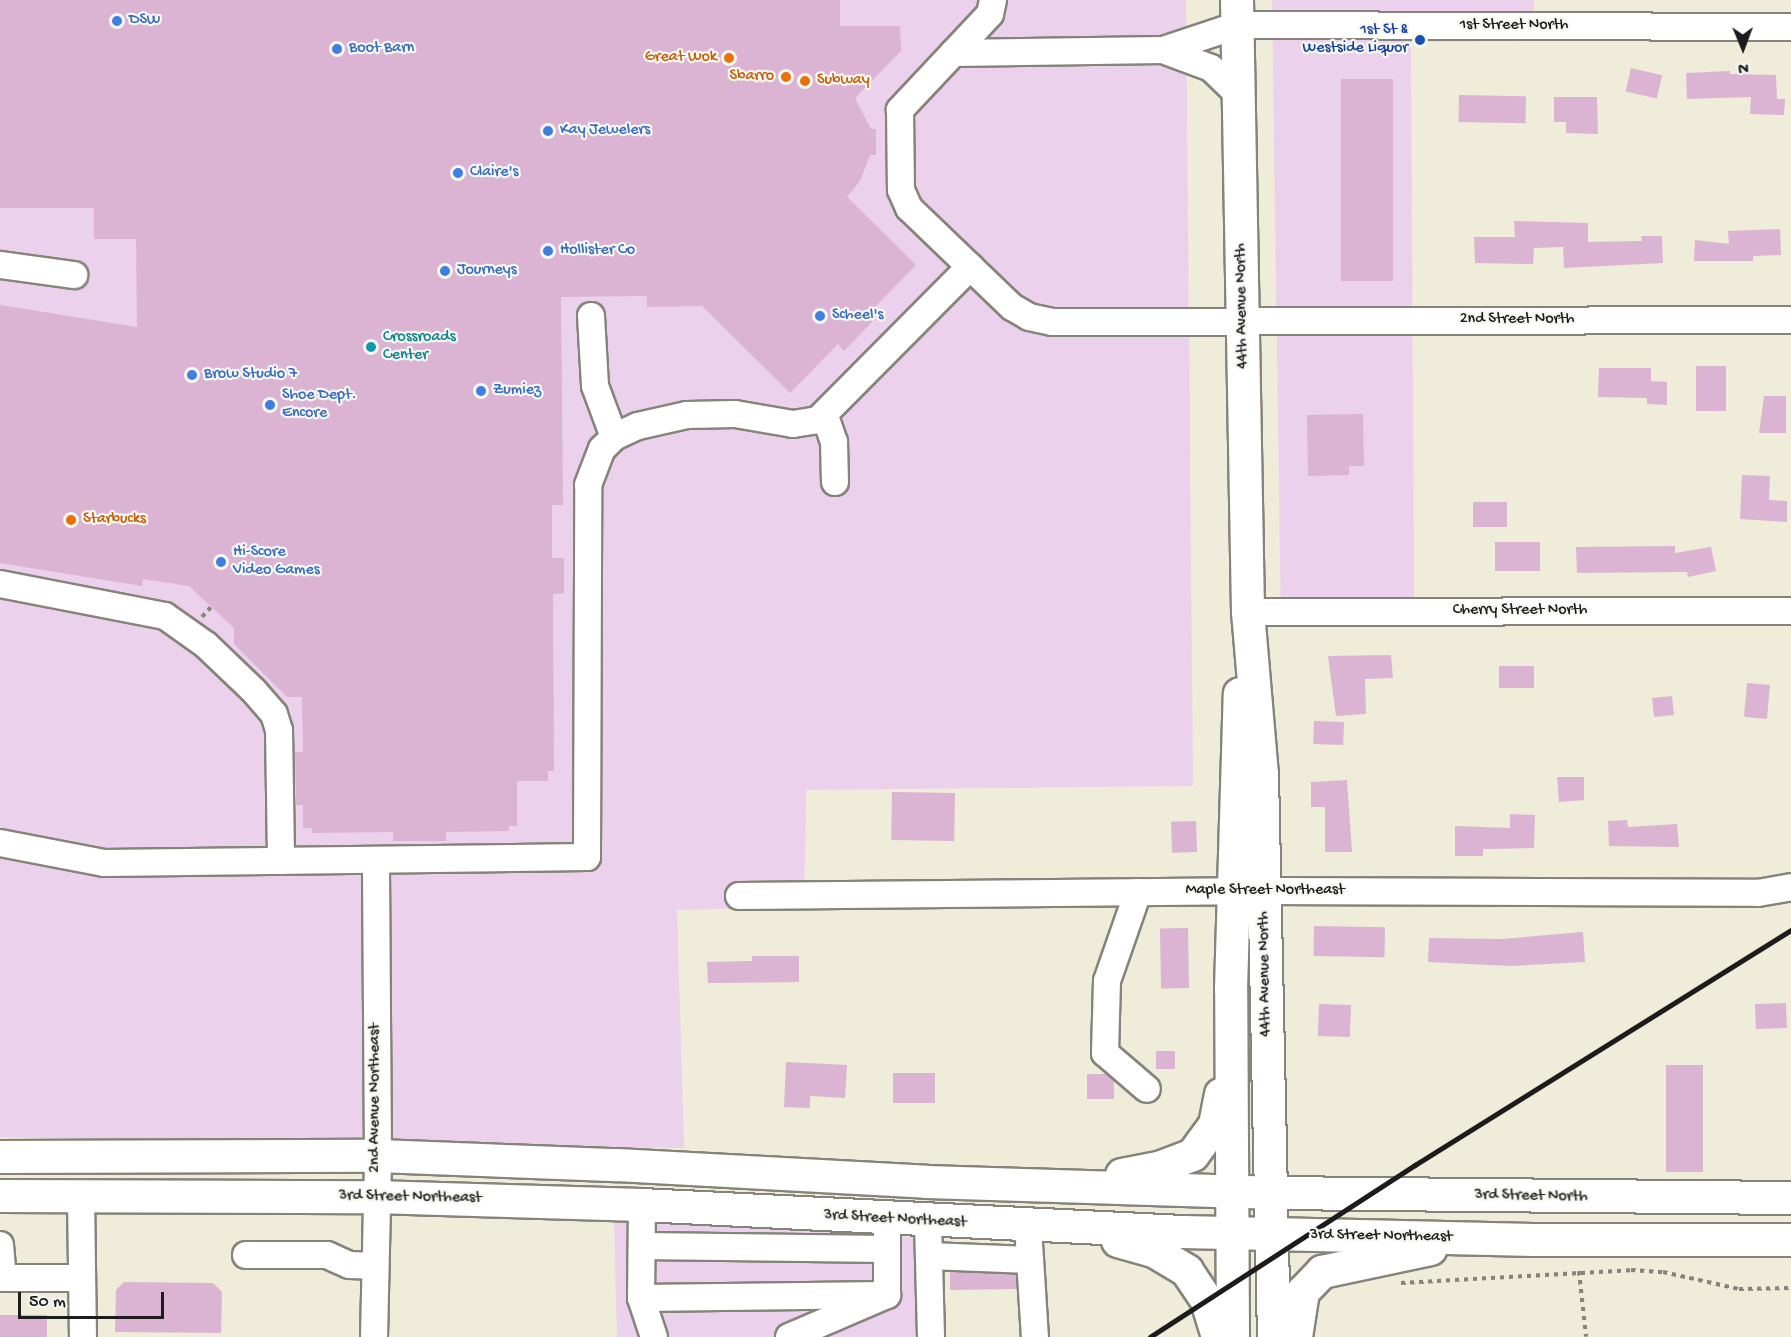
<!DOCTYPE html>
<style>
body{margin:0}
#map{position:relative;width:1791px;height:1337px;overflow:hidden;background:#efecd9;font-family:"Gochi Hand",sans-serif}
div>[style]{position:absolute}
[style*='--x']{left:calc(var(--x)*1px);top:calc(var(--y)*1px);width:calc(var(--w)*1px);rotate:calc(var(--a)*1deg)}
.built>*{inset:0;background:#ebd1eb}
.building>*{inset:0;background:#dbb3d3;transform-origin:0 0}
.path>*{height:4px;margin-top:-2px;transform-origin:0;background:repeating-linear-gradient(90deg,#86847a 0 4.5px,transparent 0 9px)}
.roads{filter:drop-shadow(2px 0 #86847a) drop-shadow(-2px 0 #86847a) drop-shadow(0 2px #86847a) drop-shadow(0 -2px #86847a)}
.minor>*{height:26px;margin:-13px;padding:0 13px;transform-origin:13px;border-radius:13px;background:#fff}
.major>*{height:32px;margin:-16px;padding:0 16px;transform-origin:16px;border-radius:16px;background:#fff}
.rail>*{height:4.5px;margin:-2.25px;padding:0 2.25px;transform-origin:2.25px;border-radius:2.25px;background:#1c1c1c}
.dots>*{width:16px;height:16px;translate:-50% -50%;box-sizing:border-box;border:3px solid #f6f6f2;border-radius:50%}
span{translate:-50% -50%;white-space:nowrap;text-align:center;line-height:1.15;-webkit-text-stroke:4.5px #f6f6f2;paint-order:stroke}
.shop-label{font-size:16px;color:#366cbe}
.left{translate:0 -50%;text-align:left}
.street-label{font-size:16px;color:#1c1c1c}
.transit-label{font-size:16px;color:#164399}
.right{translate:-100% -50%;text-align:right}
.food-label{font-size:16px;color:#c56008}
.culture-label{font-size:16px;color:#0d838f}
.north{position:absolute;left:1713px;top:18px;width:60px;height:60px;-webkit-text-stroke:4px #f6f6f2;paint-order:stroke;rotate:179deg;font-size:16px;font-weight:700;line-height:24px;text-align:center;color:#1c1c1c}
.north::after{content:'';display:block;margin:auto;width:21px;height:27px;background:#1c1c1c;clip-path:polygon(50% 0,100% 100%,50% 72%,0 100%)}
.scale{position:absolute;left:18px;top:1292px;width:146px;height:27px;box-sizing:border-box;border:3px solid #1c1c1c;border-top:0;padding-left:8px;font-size:18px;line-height:21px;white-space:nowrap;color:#1c1c1c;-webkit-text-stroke:4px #f6f6f2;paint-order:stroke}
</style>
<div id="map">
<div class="built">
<div style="clip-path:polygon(0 0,1186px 0,1193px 786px,806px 790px,804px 907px,677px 910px,684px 1148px,0 1137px)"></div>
<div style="clip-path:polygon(1272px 0,1534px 0,1534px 41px,1411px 42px,1414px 625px,1281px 626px)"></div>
<div style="clip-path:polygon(614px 1217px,922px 1238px,923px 1337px,617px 1337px)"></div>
</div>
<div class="building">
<div style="clip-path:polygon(0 0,840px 0,840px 26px,900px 26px,901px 51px,855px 98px,871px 129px,876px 129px,876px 155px,870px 155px,860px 181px,847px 197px,916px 265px,866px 316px,872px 322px,844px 351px,838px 344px,790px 393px,702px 306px,647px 307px,647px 296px,561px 297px,563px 505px,552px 505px,552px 558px,564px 558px,564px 593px,553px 594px,554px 771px,548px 771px,548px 781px,517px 781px,517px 826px,509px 826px,509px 831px,446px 832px,446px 841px,393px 841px,393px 832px,312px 833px,312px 828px,303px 828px,303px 805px,296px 805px,295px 752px,303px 752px,302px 697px,287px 697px,234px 644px,234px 628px,189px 586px,143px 579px,142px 586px,0 563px,0 305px,137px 327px,136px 239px,94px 239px,94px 208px,0 208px)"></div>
<div style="left:1631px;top:68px;width:32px;height:24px;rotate:13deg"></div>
<div style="clip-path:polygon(1730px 71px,1730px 74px,1776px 75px,1777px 99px,1785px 99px,1784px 115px,1750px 114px,1751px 97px,1687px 99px,1686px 73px)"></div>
<div style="left:1393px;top:79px;width:202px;height:52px;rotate:90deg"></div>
<div style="left:1459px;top:95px;width:67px;height:27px;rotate:1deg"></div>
<div style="clip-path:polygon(1554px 97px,1597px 97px,1598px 134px,1566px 133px,1566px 122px,1554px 122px)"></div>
<div style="clip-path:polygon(1514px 221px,1588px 223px,1588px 242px,1642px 241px,1641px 236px,1662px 236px,1663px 263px,1564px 268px,1563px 247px,1534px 248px,1533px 264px,1475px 263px,1474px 237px,1515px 237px)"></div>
<div style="clip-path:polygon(1780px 229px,1781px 255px,1753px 256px,1753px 261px,1694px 261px,1695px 240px,1729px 244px,1728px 231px)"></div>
<div style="left:1726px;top:366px;width:45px;height:30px;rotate:90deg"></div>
<div style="clip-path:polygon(1599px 368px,1651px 368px,1651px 381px,1667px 382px,1667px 405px,1647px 404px,1647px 398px,1598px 397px)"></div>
<div style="clip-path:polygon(1764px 396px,1786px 396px,1786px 433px,1759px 433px)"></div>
<div style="clip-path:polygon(1363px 414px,1364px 466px,1349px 466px,1349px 475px,1308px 476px,1307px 415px)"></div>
<div style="clip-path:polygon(1742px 475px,1770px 476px,1769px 500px,1787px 501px,1787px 522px,1740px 519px)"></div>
<div style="left:1473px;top:502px;width:34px;height:25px"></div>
<div style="left:1540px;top:542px;width:29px;height:45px;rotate:90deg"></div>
<div style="clip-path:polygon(1675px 546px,1675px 553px,1711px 547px,1716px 571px,1688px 577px,1687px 572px,1577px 573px,1576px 547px)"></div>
<div style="clip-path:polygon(1391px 655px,1393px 678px,1365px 679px,1366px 714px,1336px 716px,1328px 656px)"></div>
<div style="left:1499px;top:666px;width:35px;height:22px"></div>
<div style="left:1747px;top:683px;width:23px;height:34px;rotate:5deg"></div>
<div style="left:1672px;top:696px;width:19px;height:20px;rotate:84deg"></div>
<div style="left:1314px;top:721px;width:30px;height:23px;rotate:2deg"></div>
<div style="clip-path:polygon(1557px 777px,1584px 777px,1584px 800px,1559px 802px)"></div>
<div style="clip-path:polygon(1347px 780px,1352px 852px,1325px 852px,1325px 807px,1311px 807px,1311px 782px)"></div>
<div style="left:892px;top:792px;width:63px;height:48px;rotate:1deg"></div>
<div style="clip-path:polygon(1510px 814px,1535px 815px,1534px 848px,1483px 849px,1483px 856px,1455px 856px,1455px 826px,1510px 828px)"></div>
<div style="clip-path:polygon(1627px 820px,1628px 827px,1677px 824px,1679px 847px,1609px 846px,1608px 821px)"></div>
<div style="left:1196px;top:821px;width:31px;height:25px;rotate:88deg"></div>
<div style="left:1314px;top:926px;width:71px;height:30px;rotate:1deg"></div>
<div style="left:1188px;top:928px;width:60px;height:28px;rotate:89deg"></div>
<div style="clip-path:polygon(1583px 932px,1585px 962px,1511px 966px,1428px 962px,1429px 938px,1502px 939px)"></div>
<div style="clip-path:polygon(752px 956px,799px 956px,799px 982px,708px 983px,707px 962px,752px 961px)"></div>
<div style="left:1786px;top:1003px;width:25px;height:31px;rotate:88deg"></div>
<div style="left:1319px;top:1004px;width:32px;height:32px;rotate:2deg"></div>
<div style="left:1175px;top:1051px;width:18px;height:19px;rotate:90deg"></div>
<div style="clip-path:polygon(786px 1062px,847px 1065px,845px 1098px,810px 1096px,810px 1108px,784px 1107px)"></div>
<div style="left:1666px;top:1065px;width:37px;height:107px"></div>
<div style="left:893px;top:1073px;width:42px;height:30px"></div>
<div style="clip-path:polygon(1087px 1074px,1106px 1074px,1114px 1081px,1114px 1099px,1087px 1099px)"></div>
<div style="clip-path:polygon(950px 1272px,1016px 1274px,1017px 1289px,950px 1290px)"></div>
<div style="clip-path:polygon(124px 1282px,213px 1283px,222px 1292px,221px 1333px,115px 1332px,116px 1290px)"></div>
<div style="left:47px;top:1315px;width:22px;height:47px;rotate:90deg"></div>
</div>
<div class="path">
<div style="--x:202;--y:617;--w:13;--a:-48"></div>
<div style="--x:1579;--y:1271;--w:66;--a:83.9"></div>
<div style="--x:1401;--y:1283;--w:230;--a:-3.2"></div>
<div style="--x:1631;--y:1270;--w:32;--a:4"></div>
<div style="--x:1663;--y:1272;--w:78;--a:12.6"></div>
<div style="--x:1739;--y:1289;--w:52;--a:-1.1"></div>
</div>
<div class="roads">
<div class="minor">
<div style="--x:993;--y:0;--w:14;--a:102"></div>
<div style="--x:990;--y:14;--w:132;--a:133.2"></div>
<div style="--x:900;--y:110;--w:80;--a:89.3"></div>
<div style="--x:901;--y:190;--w:20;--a:66"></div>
<div style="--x:909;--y:208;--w:143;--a:43.9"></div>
<div style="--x:1012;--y:307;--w:20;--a:30"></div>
<div style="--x:1029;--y:317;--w:24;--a:12"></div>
<div style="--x:1052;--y:322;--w:739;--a:-0.16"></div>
<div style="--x:1163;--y:50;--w:79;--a:-18.4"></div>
<div style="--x:1238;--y:25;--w:553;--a:0.21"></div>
<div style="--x:953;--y:53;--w:210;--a:-0.8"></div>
<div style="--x:1163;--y:50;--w:51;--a:20.6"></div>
<div style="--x:1211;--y:68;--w:37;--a:44"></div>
<div style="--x:0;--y:265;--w:75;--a:7.7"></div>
<div style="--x:591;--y:316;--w:70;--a:86.7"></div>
<div style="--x:595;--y:386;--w:54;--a:69.6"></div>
<div style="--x:825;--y:416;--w:28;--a:71"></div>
<div style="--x:834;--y:442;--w:40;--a:88.6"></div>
<div style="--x:0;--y:584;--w:168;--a:11"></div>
<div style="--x:165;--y:616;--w:50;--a:35.3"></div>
<div style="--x:206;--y:645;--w:66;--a:43.8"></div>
<div style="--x:254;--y:691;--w:30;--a:49"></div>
<div style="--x:274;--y:714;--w:17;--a:73"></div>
<div style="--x:279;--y:730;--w:131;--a:89.1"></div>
<div style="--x:1248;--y:612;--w:543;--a:-0.11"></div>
<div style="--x:0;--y:843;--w:106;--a:10.9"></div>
<div style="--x:104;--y:863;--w:483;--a:-0.7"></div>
<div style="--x:587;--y:857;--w:372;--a:-89.8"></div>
<div style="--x:588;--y:485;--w:39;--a:-69"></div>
<div style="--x:602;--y:449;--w:17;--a:-45"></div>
<div style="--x:614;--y:437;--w:26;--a:-25"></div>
<div style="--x:638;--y:426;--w:50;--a:-12.7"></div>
<div style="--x:687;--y:415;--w:48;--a:-1.2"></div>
<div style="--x:735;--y:414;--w:59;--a:9.8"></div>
<div style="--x:793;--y:424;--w:25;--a:-9"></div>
<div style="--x:818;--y:420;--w:216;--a:-45.2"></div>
<div style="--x:1138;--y:892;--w:94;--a:109.2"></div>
<div style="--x:1107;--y:981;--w:72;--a:91.6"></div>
<div style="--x:1105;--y:1053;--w:55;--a:40.6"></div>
<div style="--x:739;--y:896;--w:525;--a:-0.55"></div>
<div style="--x:1264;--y:891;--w:494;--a:0.2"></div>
<div style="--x:1758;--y:893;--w:34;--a:-10"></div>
<div style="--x:81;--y:1196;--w:141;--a:89.2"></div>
<div style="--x:642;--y:1205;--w:93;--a:90.6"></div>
<div style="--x:641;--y:1298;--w:41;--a:71.6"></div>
<div style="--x:928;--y:1222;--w:115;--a:88.5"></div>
<div style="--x:1028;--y:1227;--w:110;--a:86.4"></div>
<div style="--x:0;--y:1245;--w:33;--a:85"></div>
<div style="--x:3;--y:1278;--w:79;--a:0"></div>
<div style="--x:642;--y:1246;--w:245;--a:0.7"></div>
<div style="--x:246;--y:1255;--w:81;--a:0"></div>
<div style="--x:327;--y:1255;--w:24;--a:24"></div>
<div style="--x:349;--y:1265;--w:25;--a:2"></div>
<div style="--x:929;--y:1256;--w:101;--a:2.3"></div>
<div style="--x:641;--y:1298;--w:246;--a:-0.7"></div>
<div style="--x:374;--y:1337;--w:181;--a:-88.7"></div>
<div style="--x:378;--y:1156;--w:296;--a:-90.4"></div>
<div style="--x:789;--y:1337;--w:107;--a:-23.2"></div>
<div style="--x:887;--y:1295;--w:62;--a:-90"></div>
</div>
<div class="major">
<div style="--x:1237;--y:0;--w:612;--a:88.97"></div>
<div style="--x:1248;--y:612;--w:163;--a:85.1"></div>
<div style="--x:1262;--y:774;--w:563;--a:88.78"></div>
<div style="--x:0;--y:1157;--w:378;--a:-0.2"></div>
<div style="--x:378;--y:1156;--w:239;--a:2.2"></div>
<div style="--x:617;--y:1165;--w:310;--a:3.1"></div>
<div style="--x:927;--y:1182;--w:344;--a:1.8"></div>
<div style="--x:1271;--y:1193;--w:520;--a:0.55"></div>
<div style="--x:1122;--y:1175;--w:38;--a:-11"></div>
<div style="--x:1159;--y:1168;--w:36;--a:-21"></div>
<div style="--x:1193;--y:1155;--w:37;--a:-54"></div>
<div style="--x:1215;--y:1125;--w:31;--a:-79"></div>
<div style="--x:0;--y:1196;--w:374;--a:0.2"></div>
<div style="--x:374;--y:1197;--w:268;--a:1.7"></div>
<div style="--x:642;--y:1205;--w:542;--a:2.86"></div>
<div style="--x:1183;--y:1232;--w:351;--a:1.3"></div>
<div style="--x:1534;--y:1240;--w:257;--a:0"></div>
<div style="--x:1118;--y:1241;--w:37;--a:16"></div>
<div style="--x:1154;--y:1251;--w:39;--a:31"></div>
<div style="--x:1187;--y:1271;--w:36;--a:56"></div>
<div style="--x:1207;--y:1301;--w:38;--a:73"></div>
<div style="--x:1233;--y:1337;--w:348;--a:-90.3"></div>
<div style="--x:1231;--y:989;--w:295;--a:-88.3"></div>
<div style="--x:1296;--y:1337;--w:46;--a:-81.2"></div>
<div style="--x:1303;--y:1292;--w:28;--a:-46"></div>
<div style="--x:1322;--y:1272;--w:111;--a:-11.9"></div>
</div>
</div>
<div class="rail">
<div style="--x:1150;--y:1337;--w:316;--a:-33"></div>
<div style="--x:1415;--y:1165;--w:443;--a:-32"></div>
</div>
<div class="dots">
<div style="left:117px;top:21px;background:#3f7fe0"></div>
<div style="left:1420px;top:40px;background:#1a4fb4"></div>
<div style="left:337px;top:49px;background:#3f7fe0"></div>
<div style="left:729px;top:58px;background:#e8710a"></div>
<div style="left:786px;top:77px;background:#e8710a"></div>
<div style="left:805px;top:81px;background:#e8710a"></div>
<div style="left:548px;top:131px;background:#3f7fe0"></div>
<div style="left:458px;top:173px;background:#3f7fe0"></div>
<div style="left:548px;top:251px;background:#3f7fe0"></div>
<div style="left:445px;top:271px;background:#3f7fe0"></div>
<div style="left:820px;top:316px;background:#3f7fe0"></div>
<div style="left:371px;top:347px;background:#0f9aa8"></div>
<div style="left:192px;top:375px;background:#3f7fe0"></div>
<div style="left:481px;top:391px;background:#3f7fe0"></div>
<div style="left:270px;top:405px;background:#3f7fe0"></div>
<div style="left:71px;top:520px;background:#e8710a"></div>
<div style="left:221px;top:562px;background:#3f7fe0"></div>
</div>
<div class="shop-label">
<span class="left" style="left:129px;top:21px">DSW</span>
<span class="left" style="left:349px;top:49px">Boot Barn</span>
<span class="left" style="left:560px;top:131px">Kay Jewelers</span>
<span class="left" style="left:470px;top:173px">Claire's</span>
<span class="left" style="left:560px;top:251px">Hollister Co</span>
<span class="left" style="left:457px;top:271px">Journeys</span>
<span class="left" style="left:832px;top:316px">Scheel's</span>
<span class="left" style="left:204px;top:375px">Brow Studio 7</span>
<span class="left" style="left:493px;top:391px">Zumiez</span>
<span class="left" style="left:282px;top:405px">Shoe Dept.<br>Encore</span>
<span class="left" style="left:233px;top:562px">Hi-Score<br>Video Games</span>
</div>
<div class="street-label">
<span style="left:1514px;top:26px">1st Street North</span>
<span style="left:1243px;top:306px;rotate:-91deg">44th Avenue North</span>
<span style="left:1517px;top:320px">2nd Street North</span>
<span style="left:1520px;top:611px">Cherry Street North</span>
<span style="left:1265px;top:891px">Maple Street Northeast</span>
<span style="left:1266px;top:974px;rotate:-91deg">44th Avenue North</span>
<span style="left:376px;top:1098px;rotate:-90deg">2nd Avenue Northeast</span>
<span style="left:1531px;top:1197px;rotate:1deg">3rd Street North</span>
<span style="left:410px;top:1198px;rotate:1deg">3rd Street Northeast</span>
<span style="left:895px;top:1220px;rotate:3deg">3rd Street Northeast</span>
<span style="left:1381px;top:1237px;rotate:1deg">3rd Street Northeast</span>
</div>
<div class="transit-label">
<span class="right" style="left:1408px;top:40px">1st St &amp;<br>Westside Liquor</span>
</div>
<div class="food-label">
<span class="right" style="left:717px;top:58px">Great Wok</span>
<span class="right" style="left:774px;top:77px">Sbarro</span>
<span class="left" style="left:817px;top:81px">Subway</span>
<span class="left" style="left:83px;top:520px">Starbucks</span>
</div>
<div class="culture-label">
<span class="left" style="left:383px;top:347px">Crossroads<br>Center</span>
</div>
<div class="north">N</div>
<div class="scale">50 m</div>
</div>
